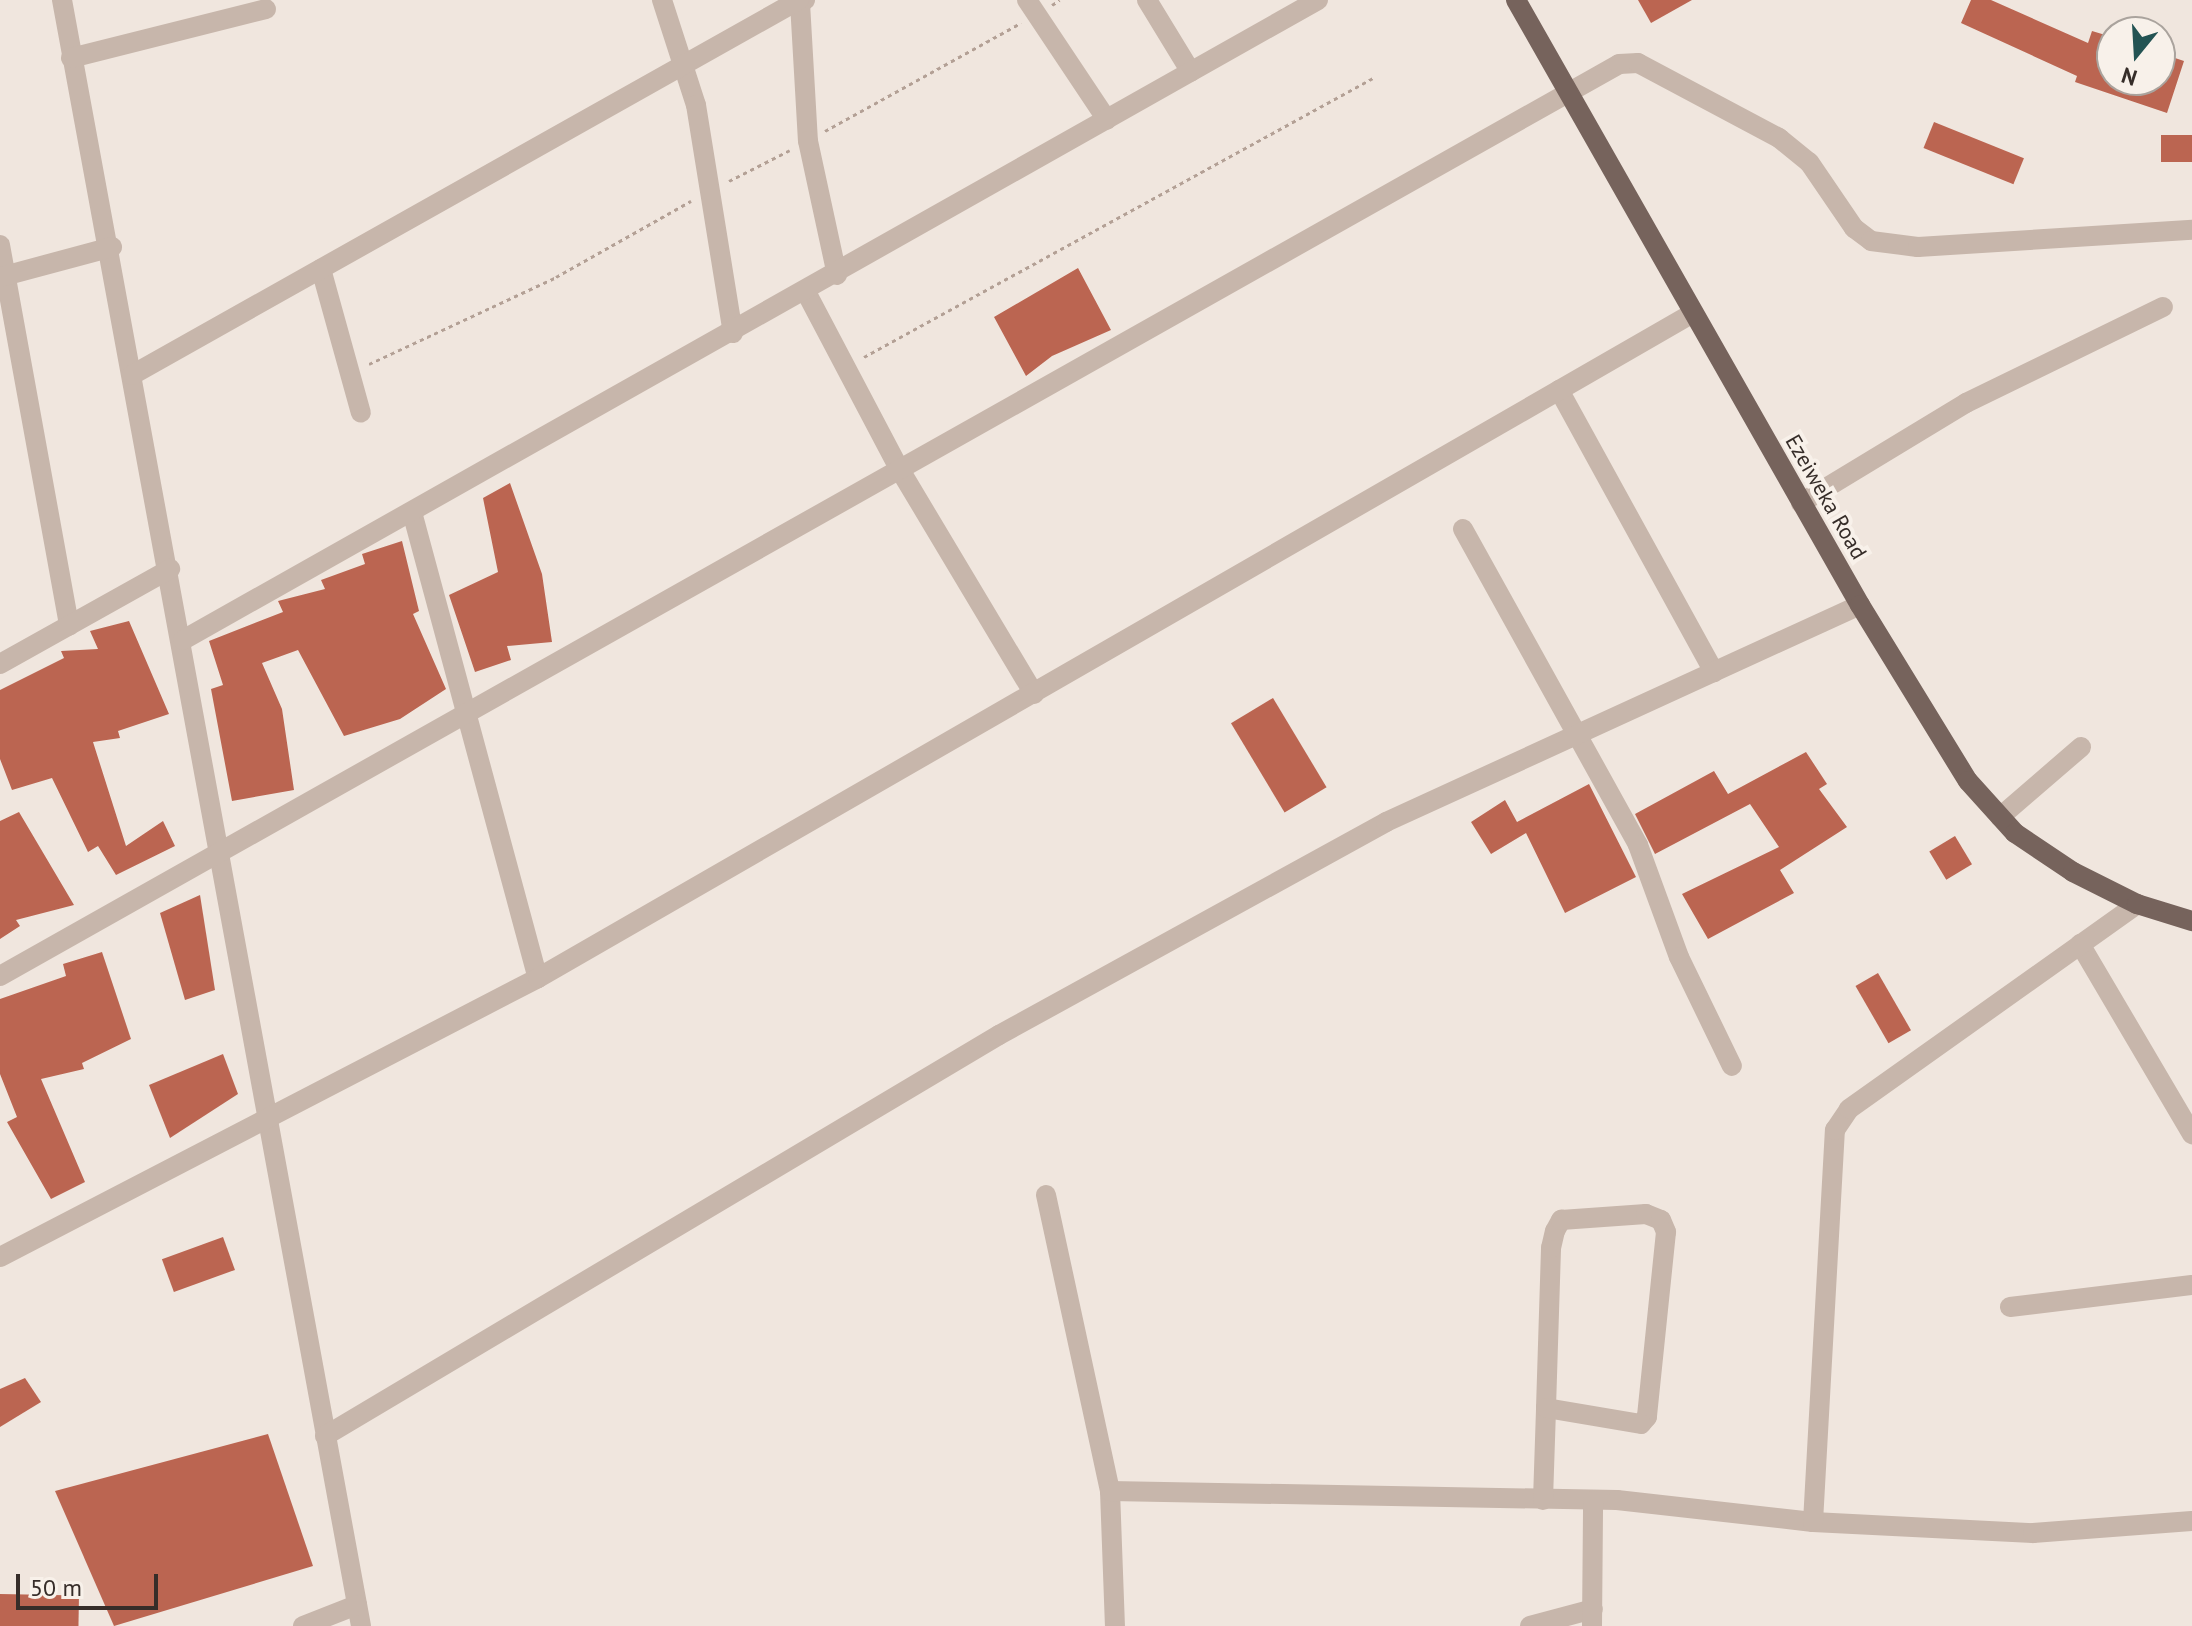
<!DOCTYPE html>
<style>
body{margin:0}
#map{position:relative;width:2192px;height:1626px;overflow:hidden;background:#f0e6de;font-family:"PT Sans",sans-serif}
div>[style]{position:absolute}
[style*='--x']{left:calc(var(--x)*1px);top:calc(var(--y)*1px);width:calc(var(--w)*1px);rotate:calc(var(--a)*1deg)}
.building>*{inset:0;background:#bb6551;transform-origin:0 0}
.path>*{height:3px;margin-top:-1.5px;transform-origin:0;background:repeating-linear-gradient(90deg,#b3a095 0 4px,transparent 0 8px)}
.minor>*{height:20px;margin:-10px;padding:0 10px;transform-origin:10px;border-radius:10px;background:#c7b6ab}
.major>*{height:20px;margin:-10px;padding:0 10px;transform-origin:10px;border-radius:10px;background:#76635c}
span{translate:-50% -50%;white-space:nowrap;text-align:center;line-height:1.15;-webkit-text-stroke:8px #f8f1ea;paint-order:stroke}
.street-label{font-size:22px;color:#362d29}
.north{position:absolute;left:2096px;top:16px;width:80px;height:80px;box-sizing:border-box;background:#f8f1ea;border:2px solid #aaa39d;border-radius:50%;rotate:198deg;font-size:22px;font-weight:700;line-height:32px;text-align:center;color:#362d29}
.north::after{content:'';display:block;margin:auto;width:28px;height:36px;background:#235353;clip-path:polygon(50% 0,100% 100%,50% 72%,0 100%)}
.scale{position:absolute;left:16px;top:1574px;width:142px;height:36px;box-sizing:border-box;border:4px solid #362d29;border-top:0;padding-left:10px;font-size:24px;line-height:28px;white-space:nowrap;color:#362d29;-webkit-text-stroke:6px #f8f1ea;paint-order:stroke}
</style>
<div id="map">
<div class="building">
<div style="clip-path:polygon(1638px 0,1692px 0,1651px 23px)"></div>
<div style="clip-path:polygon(1971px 0,1991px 0,2088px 43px,2092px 31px,2112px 37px,2112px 80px,2160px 80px,2160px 53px,2184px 61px,2167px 113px,2075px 82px,2077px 76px,1961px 23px)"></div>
<div style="left:1934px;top:122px;width:97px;height:28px;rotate:22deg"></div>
<div style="left:2161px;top:135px;width:31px;height:27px"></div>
<div style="clip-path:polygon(1078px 268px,1111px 330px,1052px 356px,1026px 376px,994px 317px)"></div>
<div style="clip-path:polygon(510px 483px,542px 574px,552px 642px,507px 646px,511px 660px,475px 672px,449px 595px,498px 572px,483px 498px)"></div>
<div style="clip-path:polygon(402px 541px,419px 611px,413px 614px,446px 689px,400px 719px,344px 736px,298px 650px,262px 663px,282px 709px,294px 790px,232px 801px,211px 689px,223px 685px,209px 641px,283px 612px,278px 601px,325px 589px,321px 580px,365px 564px,362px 554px)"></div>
<div style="clip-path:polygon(129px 621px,169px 714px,118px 731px,120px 738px,93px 742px,126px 846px,163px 821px,175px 846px,116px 875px,98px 846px,88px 852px,52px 778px,12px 790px,0 759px,0 690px,64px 658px,61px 651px,98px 649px,90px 631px)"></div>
<div style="left:1273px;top:698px;width:104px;height:49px;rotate:59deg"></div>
<div style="clip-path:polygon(1806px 752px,1827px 784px,1819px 789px,1847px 827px,1780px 870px,1794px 893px,1708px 939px,1682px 894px,1779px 847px,1750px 804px,1655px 854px,1635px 814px,1714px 771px,1728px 794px)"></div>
<div style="clip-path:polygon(1589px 784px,1636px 877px,1565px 913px,1526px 833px,1491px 854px,1471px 822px,1505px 800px,1517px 822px)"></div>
<div style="clip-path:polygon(19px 812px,74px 905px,16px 920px,20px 926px,0 939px,0 821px)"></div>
<div style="left:1955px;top:836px;width:33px;height:30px;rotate:59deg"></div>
<div style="clip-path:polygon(200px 895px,215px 990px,185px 1000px,160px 913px)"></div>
<div style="clip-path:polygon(102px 952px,131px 1039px,82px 1063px,84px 1069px,41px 1079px,85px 1182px,51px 1199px,7px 1122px,17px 1117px,0 1074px,0 999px,66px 976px,63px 964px)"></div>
<div style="left:1878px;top:973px;width:66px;height:26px;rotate:60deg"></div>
<div style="clip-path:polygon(223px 1054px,238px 1094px,170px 1138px,149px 1085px)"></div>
<div style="left:223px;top:1237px;width:35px;height:65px;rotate:70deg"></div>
<div style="clip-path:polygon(25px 1378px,41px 1402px,0 1427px,0 1389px)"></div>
<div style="clip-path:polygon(268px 1434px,313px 1566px,114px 1626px,55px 1491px)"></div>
<div style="left:0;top:1594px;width:79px;height:32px;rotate:1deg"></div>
</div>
<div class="path">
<div style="--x:1052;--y:5;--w:9;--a:-32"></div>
<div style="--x:825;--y:131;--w:224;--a:-28.9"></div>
<div style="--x:729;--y:181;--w:68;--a:-26.9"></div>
<div style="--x:864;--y:357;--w:580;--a:-28.73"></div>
<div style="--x:369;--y:364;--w:206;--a:-24.9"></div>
<div style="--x:556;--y:277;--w:155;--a:-29.4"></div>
</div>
<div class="minor">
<div style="--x:62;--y:0;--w:1653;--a:79.58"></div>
<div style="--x:662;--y:0;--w:110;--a:72.1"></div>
<div style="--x:696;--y:105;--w:231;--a:80.8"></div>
<div style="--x:805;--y:0;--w:6;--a:149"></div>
<div style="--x:800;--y:3;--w:138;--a:86.7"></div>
<div style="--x:808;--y:141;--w:137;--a:77.8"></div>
<div style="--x:1027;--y:0;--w:144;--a:56.3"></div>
<div style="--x:1147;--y:0;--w:84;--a:58.6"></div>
<div style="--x:71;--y:58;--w:201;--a:-14.1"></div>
<div style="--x:0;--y:245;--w:387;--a:79.7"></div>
<div style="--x:321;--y:269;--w:149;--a:74.5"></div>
<div style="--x:0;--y:277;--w:116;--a:-15"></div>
<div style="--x:806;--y:292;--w:201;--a:62.2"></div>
<div style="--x:900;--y:470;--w:261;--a:59.1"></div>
<div style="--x:132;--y:375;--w:765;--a:-29.35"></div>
<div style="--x:1559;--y:390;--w:322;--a:61.2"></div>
<div style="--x:1801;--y:503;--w:193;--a:-31.2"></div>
<div style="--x:1966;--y:403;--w:219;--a:-26"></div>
<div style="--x:412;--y:512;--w:483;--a:74.9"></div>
<div style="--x:1463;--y:529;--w:361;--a:61"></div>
<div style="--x:1638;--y:845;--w:119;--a:69.9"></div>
<div style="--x:1679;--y:957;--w:121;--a:64.1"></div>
<div style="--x:183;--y:640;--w:1303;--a:-29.42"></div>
<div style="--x:0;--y:664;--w:195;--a:-29.2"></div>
<div style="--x:2000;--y:817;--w:107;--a:-40.8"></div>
<div style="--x:2080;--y:944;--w:221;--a:59.5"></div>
<div style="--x:0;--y:976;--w:1858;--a:-29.39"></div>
<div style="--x:1619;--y:64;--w:19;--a:-3"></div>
<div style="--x:1638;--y:63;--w:160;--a:28"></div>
<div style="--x:1779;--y:138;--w:38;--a:39"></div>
<div style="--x:1809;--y:162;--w:80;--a:55.7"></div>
<div style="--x:1854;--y:228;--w:21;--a:37"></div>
<div style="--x:1871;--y:241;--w:47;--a:7.3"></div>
<div style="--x:1918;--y:247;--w:275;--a:-3.6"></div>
<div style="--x:1046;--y:1195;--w:303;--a:77.8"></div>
<div style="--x:1110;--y:1491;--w:135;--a:87.9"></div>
<div style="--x:0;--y:1257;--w:606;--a:-27.41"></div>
<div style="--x:538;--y:978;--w:1333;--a:-29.93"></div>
<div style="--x:2010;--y:1307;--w:183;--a:-6.9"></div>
<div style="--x:325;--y:1436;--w:784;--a:-30.75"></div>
<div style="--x:999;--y:1035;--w:442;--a:-28.8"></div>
<div style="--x:1386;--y:822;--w:521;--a:-24.6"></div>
<div style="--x:1110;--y:1491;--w:507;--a:1.02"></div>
<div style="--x:1617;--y:1500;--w:197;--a:6.4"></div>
<div style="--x:1813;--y:1522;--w:220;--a:2.9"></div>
<div style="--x:2033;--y:1533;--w:159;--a:-4.3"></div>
<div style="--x:1543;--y:1500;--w:92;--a:-88.1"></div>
<div style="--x:1546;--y:1408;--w:160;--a:-88.2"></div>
<div style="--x:1551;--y:1248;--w:17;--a:-77"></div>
<div style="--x:1555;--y:1231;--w:13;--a:-61"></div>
<div style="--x:1561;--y:1220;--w:85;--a:-4"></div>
<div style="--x:1646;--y:1214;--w:16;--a:22"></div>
<div style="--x:1661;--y:1220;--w:13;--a:67"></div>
<div style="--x:1666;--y:1232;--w:186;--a:95.9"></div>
<div style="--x:1647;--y:1417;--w:9;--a:131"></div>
<div style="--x:1641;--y:1424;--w:96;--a:-170.4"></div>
<div style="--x:1813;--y:1522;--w:393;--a:-86.8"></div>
<div style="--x:1835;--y:1130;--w:25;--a:-56"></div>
<div style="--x:1849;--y:1109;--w:354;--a:-35.4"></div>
<div style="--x:303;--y:1626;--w:58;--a:-21.3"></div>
<div style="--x:1530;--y:1626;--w:65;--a:-15.1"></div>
<div style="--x:1592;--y:1626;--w:125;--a:-89.5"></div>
</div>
<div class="major">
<div style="--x:1516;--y:0;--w:696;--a:60.38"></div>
<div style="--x:1860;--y:605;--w:206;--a:58.5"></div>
<div style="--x:1968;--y:781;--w:70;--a:47.9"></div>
<div style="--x:2015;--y:833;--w:70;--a:33.9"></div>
<div style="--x:2073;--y:872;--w:72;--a:26.6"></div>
<div style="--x:2137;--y:904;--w:58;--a:17.2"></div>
</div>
<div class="street-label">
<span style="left:1826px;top:497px;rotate:60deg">Ezeiweka Road</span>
</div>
<div class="north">N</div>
<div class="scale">50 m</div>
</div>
